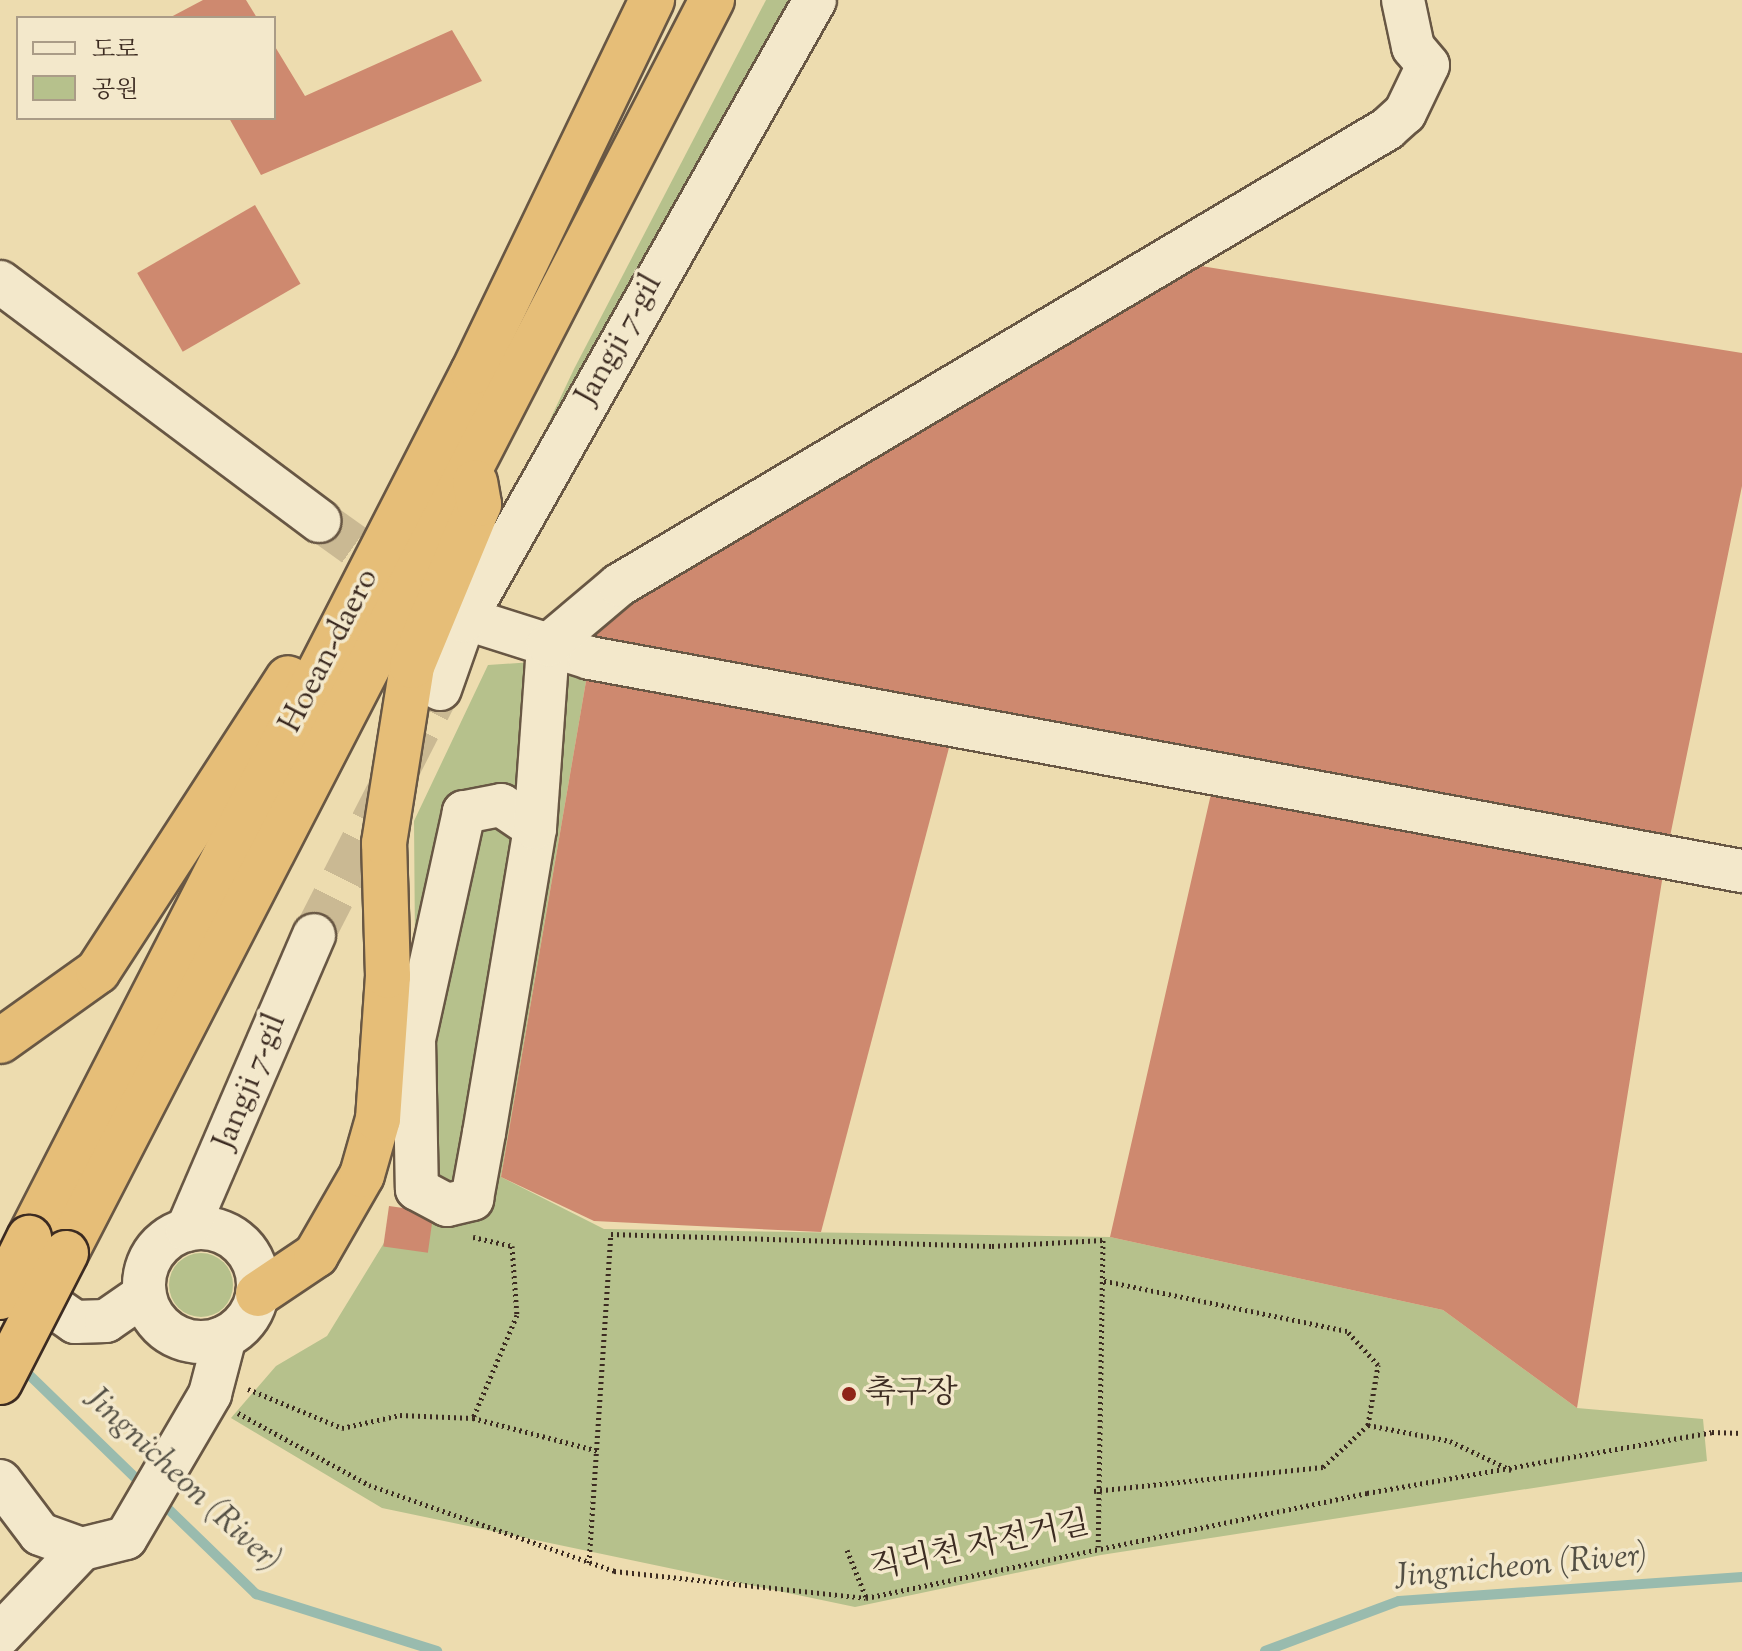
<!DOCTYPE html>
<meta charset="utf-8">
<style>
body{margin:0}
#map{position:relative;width:1742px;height:1651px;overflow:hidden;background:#eddcaf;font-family:"Sorts Mill Goudy","Noto Serif KR",serif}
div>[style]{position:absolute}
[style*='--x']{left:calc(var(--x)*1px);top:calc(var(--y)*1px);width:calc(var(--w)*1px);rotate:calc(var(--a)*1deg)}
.green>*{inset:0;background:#b6c18c}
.round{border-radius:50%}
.stream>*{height:10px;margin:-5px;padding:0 5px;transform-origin:5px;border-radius:5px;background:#99bbae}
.building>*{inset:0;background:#ce896f;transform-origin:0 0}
.minor-tunnel>*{height:42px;margin-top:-21px;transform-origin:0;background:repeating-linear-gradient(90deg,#cab993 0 42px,transparent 0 63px)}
.path>*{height:5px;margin-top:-2.5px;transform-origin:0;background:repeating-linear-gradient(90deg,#3c2b21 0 2px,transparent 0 6px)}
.roads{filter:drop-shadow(2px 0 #685744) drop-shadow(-2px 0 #685744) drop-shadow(0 2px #685744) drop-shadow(0 -2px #685744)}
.minor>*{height:42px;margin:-21px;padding:0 21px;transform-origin:21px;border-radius:21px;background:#f3e8cb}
.minor>.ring{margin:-21px;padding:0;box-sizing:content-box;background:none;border:42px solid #f3e8cb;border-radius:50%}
.highway>*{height:44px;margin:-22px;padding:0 22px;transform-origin:22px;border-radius:22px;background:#e6be78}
.bridges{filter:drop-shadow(2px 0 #3c2b21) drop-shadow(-2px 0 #3c2b21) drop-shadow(0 2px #3c2b21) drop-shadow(0 -2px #3c2b21)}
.highway-bridge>*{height:44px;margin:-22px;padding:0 22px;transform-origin:22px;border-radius:22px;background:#e6be78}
.dots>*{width:22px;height:22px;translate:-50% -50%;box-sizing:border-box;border:4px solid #f3e8cb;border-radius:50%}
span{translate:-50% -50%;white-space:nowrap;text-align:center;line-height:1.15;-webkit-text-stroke:7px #f3e8cb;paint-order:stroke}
.street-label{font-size:32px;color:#3c2b21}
.poi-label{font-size:32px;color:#3c2b21}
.left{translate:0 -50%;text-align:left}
.water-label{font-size:34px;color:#534f44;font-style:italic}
.legend{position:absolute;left:16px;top:16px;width:260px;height:104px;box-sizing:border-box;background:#f3e8cb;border:2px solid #aa9c87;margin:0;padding:10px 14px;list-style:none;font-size:24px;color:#3c2b21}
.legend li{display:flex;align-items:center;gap:16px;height:40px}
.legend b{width:40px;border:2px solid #aa9c87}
</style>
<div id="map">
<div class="green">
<div style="clip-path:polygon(766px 0,799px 0,474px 580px,574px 369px)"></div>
<div style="clip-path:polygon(590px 658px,501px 1177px,604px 1229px,1110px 1237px,1443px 1310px,1577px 1408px,1703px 1419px,1707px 1461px,1101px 1555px,855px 1607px,382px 1508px,231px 1418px,276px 1366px,327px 1336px,417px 1189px,414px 821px,488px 665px)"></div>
<div class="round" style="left:169px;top:1253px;width:64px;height:64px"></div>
</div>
<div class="stream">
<div style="--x:19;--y:1365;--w:175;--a:44.1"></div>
<div style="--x:160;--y:1501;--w:134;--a:44.1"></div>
<div style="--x:256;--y:1594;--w:190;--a:17.5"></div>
<div style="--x:1265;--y:1651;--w:143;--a:-20.5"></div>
<div style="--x:1399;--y:1601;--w:344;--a:-4"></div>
</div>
<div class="building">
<div style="clip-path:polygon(203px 0,246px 0,257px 18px,169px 18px)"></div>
<div style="clip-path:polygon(452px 30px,482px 81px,261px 175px,229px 118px,274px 118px,274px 45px,305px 96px)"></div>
<div style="left:255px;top:205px;width:91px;height:136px;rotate:60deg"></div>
<div style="clip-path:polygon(1170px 261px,1742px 353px,1742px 486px,1666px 856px,1577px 1408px,1443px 1310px,1110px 1237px,1216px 772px,548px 645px)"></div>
<div style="clip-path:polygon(590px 658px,955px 725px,821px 1232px,594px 1221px,501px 1177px)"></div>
<div style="left:389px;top:1206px;width:45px;height:41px;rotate:8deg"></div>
</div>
<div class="minor-tunnel">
<div style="--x:320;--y:521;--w:103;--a:35.5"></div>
<div style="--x:314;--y:935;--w:276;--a:-62.9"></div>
</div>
<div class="path">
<div style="--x:473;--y:1237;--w:40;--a:13"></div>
<div style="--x:512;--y:1246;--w:69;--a:85.9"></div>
<div style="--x:517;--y:1315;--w:112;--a:113.1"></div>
<div style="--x:248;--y:1389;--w:102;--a:22.5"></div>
<div style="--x:342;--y:1428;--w:59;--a:-12.6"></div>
<div style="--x:400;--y:1415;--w:73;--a:2.4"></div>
<div style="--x:473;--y:1418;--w:130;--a:14.7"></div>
<div style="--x:238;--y:1413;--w:149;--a:28.8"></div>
<div style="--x:369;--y:1485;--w:260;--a:19.3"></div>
<div style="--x:614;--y:1571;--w:253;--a:6.1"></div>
<div style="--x:866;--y:1598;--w:512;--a:-11.84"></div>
<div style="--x:1367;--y:1493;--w:350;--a:-10"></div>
<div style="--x:1712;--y:1432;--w:30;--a:2"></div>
<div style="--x:1368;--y:1425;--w:84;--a:11"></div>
<div style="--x:1450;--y:1441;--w:68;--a:25.4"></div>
<div style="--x:1094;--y:1491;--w:230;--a:-6"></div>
<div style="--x:1323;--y:1467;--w:62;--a:-43"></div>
<div style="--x:1368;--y:1425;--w:61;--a:-80.5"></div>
<div style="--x:1378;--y:1365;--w:46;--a:-132.4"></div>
<div style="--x:1347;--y:1331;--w:251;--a:-168.3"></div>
<div style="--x:847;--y:1550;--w:51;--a:68"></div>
<div style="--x:589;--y:1563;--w:330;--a:-86.2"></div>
<div style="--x:611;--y:1234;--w:381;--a:1.8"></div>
<div style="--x:992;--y:1246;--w:111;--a:-3.1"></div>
<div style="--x:1103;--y:1240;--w:307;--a:90.9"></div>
</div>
<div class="roads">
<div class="minor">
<div style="--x:0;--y:282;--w:399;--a:36.8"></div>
<div style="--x:448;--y:613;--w:149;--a:17.6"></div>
<div style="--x:590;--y:658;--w:1172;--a:10.48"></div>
<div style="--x:440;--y:689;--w:72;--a:-70.6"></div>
<div style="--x:464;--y:621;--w:713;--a:-60.52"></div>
<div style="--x:535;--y:828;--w:41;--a:-145.9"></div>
<div style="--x:501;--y:805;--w:38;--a:169"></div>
<div style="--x:464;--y:812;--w:232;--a:102.4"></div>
<div style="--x:414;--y:1039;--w:150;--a:88.9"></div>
<div style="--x:417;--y:1189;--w:34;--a:28"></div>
<div style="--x:447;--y:1205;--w:26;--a:-13"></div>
<div style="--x:472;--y:1199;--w:67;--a:-79.7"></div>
<div style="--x:484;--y:1133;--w:309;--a:-80.5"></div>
<div style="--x:535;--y:828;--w:183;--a:-85.9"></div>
<div style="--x:548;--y:645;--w:93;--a:-40.2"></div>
<div style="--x:619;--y:585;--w:893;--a:-30.7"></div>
<div style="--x:1387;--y:129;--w:24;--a:-42"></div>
<div style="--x:1405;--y:113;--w:53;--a:-64.4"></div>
<div style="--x:1428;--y:65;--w:23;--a:-130"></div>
<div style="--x:1413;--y:47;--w:48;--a:-102"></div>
<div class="ring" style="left:144px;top:1228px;width:72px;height:72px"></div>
<div style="--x:187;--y:1230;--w:321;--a:-66.7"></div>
<div style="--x:16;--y:1281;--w:72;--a:34.8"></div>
<div style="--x:75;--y:1322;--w:31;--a:-2"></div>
<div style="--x:106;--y:1321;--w:47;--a:-34.7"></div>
<div style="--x:0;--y:1481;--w:66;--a:53"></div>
<div style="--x:40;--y:1534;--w:45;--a:19.7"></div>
<div style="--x:0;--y:1635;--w:119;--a:-46.4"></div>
<div style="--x:82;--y:1549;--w:45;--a:-14"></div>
<div style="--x:126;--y:1538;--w:167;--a:-59.7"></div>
<div style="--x:210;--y:1394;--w:59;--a:-75.3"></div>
</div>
<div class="highway">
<div style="--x:0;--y:1041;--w:120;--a:-35.5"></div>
<div style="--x:98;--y:971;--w:349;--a:-57"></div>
<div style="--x:29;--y:1238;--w:973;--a:-62.86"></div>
<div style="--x:473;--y:372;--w:413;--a:-64.3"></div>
<div style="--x:66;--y:1253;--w:1410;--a:-62.73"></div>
<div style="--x:258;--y:1294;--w:70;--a:-33.9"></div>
<div style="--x:316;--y:1255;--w:92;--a:-60.1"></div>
<div style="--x:362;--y:1175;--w:58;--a:-74.1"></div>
<div style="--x:378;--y:1119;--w:143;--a:-86"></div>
<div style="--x:388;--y:976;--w:133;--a:-91.7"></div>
<div style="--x:384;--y:843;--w:179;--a:-81"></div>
<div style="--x:412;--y:666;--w:175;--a:-67.5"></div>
<div style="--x:479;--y:504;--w:22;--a:-100"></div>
</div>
</div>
<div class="bridges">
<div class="highway-bridge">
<div style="--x:0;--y:1297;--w:66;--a:-63.8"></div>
<div style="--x:0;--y:1382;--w:145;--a:-62.9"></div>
</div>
</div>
<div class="dots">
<div style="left:849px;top:1394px;background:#8f2418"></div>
</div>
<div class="street-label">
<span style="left:620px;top:340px;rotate:-61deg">Jangji 7-gil</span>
<span style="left:330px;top:651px;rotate:-63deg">Hoean-daero</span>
<span style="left:251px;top:1082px;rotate:-68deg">Jangji 7-gil</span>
<span style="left:980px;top:1547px;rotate:-12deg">직리천 자전거길</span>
</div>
<div class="poi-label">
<span class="left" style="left:865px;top:1394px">축구장</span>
</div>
<div class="water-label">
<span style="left:182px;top:1480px;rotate:43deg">Jingnicheon (River)</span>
<span style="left:1521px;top:1567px;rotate:-5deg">Jingnicheon (River)</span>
</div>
<ul class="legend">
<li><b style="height:10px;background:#f3e8cb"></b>도로</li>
<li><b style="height:22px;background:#b6c18c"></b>공원</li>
</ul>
</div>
